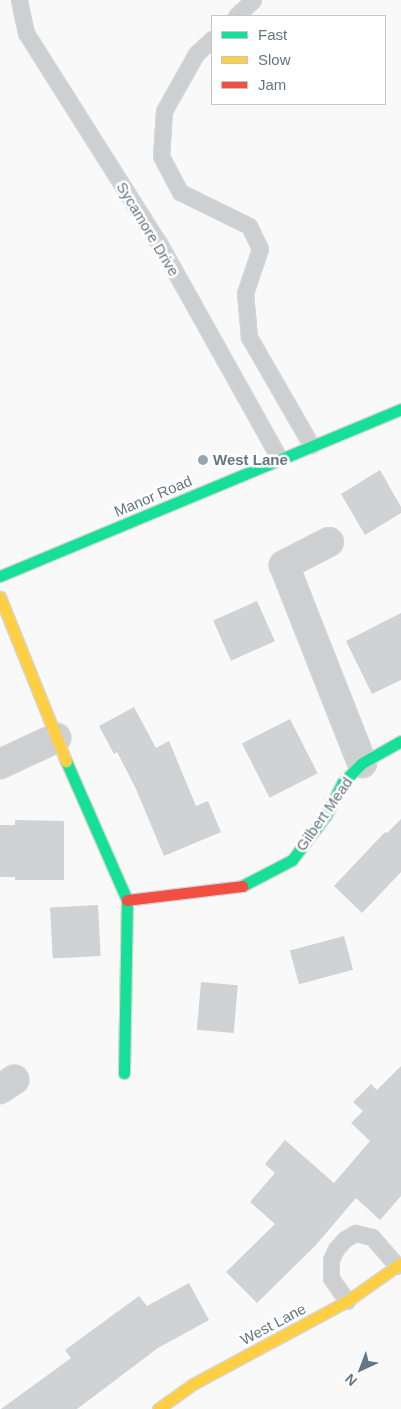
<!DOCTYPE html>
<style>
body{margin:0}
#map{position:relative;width:401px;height:1409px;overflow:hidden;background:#f9f9f9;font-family:Arial,sans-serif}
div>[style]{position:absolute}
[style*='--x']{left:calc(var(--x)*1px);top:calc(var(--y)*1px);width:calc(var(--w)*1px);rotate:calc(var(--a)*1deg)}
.building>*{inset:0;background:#d0d2d3;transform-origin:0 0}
.roads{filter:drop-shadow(1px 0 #d5d6d7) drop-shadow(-1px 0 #d5d6d7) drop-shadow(0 1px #d5d6d7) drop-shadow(0 -1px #d5d6d7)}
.lane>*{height:15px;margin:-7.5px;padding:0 7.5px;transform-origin:7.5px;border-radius:7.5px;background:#cecfd0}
.street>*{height:28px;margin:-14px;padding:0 14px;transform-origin:14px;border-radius:14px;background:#cecfd0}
.fast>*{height:11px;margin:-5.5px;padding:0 5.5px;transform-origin:5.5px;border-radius:5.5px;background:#16e098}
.slow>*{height:11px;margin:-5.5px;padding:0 5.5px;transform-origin:5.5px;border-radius:5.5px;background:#ffcf43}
.jam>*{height:11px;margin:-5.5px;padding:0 5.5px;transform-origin:5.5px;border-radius:5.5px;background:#f24e42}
.dots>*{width:14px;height:14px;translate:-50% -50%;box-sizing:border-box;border:2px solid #fff;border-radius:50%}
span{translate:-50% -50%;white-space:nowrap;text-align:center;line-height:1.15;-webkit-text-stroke:5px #fff;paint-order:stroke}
.street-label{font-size:15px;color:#657683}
.poi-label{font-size:15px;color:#657683;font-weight:700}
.left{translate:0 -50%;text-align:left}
.legend{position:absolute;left:211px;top:15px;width:175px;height:90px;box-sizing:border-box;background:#fff;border:1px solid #c1c8cd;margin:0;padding:6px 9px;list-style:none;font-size:15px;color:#657683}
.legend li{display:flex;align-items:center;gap:10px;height:25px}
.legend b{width:25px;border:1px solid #c1c8cd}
.north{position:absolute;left:336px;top:1344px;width:50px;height:50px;-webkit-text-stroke:4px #fff;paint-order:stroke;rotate:223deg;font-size:14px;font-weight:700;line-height:20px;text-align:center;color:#657683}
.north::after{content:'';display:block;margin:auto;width:18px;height:22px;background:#657683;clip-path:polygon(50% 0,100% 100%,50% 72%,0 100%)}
</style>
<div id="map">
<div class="building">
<div style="clip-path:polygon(380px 470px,401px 507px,401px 513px,365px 535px,341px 494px)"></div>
<div style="left:257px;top:601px;width:44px;height:48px;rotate:66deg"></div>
<div style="clip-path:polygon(401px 613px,401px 680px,372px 694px,346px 641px)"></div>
<div style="clip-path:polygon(134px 707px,156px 748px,169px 741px,196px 806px,208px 801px,221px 832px,164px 856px,136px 789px,117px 752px,114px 754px,99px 726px)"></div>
<div style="left:290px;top:719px;width:61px;height:54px;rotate:63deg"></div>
<div style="clip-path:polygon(401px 819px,401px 872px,362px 913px,334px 886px,385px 832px,387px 833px)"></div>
<div style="clip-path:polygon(15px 820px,64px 821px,64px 880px,15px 880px,15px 877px,0 877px,0 825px,15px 825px)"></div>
<div style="left:98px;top:905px;width:51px;height:48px;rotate:87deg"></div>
<div style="left:344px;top:936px;width:35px;height:56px;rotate:75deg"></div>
<div style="left:201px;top:982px;width:37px;height:48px;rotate:5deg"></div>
<div style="clip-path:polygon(401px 1066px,401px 1196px,380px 1220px,356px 1198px,315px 1246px,257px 1303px,226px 1272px,275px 1224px,250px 1202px,275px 1173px,265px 1164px,285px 1140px,334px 1183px,370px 1141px,351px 1123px,363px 1111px,353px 1102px,371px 1084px,377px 1090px)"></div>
<div style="clip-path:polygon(189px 1283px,209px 1320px,158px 1348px,77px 1409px,1px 1409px,71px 1358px,65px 1350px,139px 1296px,147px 1306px)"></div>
</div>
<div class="roads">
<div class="lane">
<div style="--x:19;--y:0;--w:34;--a:78"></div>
<div style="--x:26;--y:33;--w:249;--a:57.7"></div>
<div style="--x:159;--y:243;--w:246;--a:60.8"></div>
<div style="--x:236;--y:16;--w:23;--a:-43"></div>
<div style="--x:212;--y:39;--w:22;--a:137"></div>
<div style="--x:196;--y:54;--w:65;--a:119.3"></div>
<div style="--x:164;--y:111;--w:45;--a:93.8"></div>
<div style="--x:161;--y:156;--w:41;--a:62.2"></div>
<div style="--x:180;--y:192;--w:77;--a:26.2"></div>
<div style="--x:249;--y:226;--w:25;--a:64"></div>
<div style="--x:260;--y:249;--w:46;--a:108.8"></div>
<div style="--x:245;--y:293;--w:44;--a:84.8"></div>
<div style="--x:249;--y:337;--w:125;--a:60.1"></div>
<div style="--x:347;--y:1301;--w:28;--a:-125"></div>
<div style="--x:331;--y:1278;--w:18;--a:-90"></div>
<div style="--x:331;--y:1260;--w:12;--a:-66"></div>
<div style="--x:336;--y:1249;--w:13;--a:-48"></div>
<div style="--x:345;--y:1239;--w:12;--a:-31"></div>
<div style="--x:355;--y:1233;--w:17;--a:13"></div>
<div style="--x:372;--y:1237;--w:38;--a:49"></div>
</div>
<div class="street">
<div style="--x:329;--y:542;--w:51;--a:152.9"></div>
<div style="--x:284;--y:565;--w:213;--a:68.5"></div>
<div style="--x:0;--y:764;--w:62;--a:-24.9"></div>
<div style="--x:0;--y:1089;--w:17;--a:-33"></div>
</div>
<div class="fast">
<div style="--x:0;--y:576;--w:434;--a:-22.6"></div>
<div style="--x:66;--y:761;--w:152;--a:66.3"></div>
<div style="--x:127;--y:900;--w:173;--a:91"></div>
<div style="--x:242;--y:886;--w:56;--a:-27.5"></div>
<div style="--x:292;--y:860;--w:56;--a:-52.9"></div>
<div style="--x:326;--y:815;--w:37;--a:-63"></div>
<div style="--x:343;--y:782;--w:27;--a:-45"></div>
<div style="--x:362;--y:763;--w:45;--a:-29.4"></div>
</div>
<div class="slow">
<div style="--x:0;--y:597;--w:177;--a:68.1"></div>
<div style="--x:158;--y:1409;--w:43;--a:-35.5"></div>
<div style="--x:193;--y:1384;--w:175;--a:-28.3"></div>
<div style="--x:347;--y:1301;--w:66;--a:-35.1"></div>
</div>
<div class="jam">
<div style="--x:127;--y:900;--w:116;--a:-6.9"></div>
</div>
</div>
<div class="dots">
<div style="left:203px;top:460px;background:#99a4ac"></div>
</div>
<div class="street-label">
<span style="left:148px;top:229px;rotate:59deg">Sycamore Drive</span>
<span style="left:153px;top:496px;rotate:-23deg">Manor Road</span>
<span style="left:324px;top:814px;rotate:-55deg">Gilbert Mead</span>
<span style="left:273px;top:1324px;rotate:-28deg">West Lane</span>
</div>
<div class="poi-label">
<span class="left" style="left:213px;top:460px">West Lane</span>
</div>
<ul class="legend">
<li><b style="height:6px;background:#16e098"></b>Fast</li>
<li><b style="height:6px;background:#ffcf43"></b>Slow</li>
<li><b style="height:6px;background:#f24e42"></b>Jam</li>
</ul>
<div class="north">N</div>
</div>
